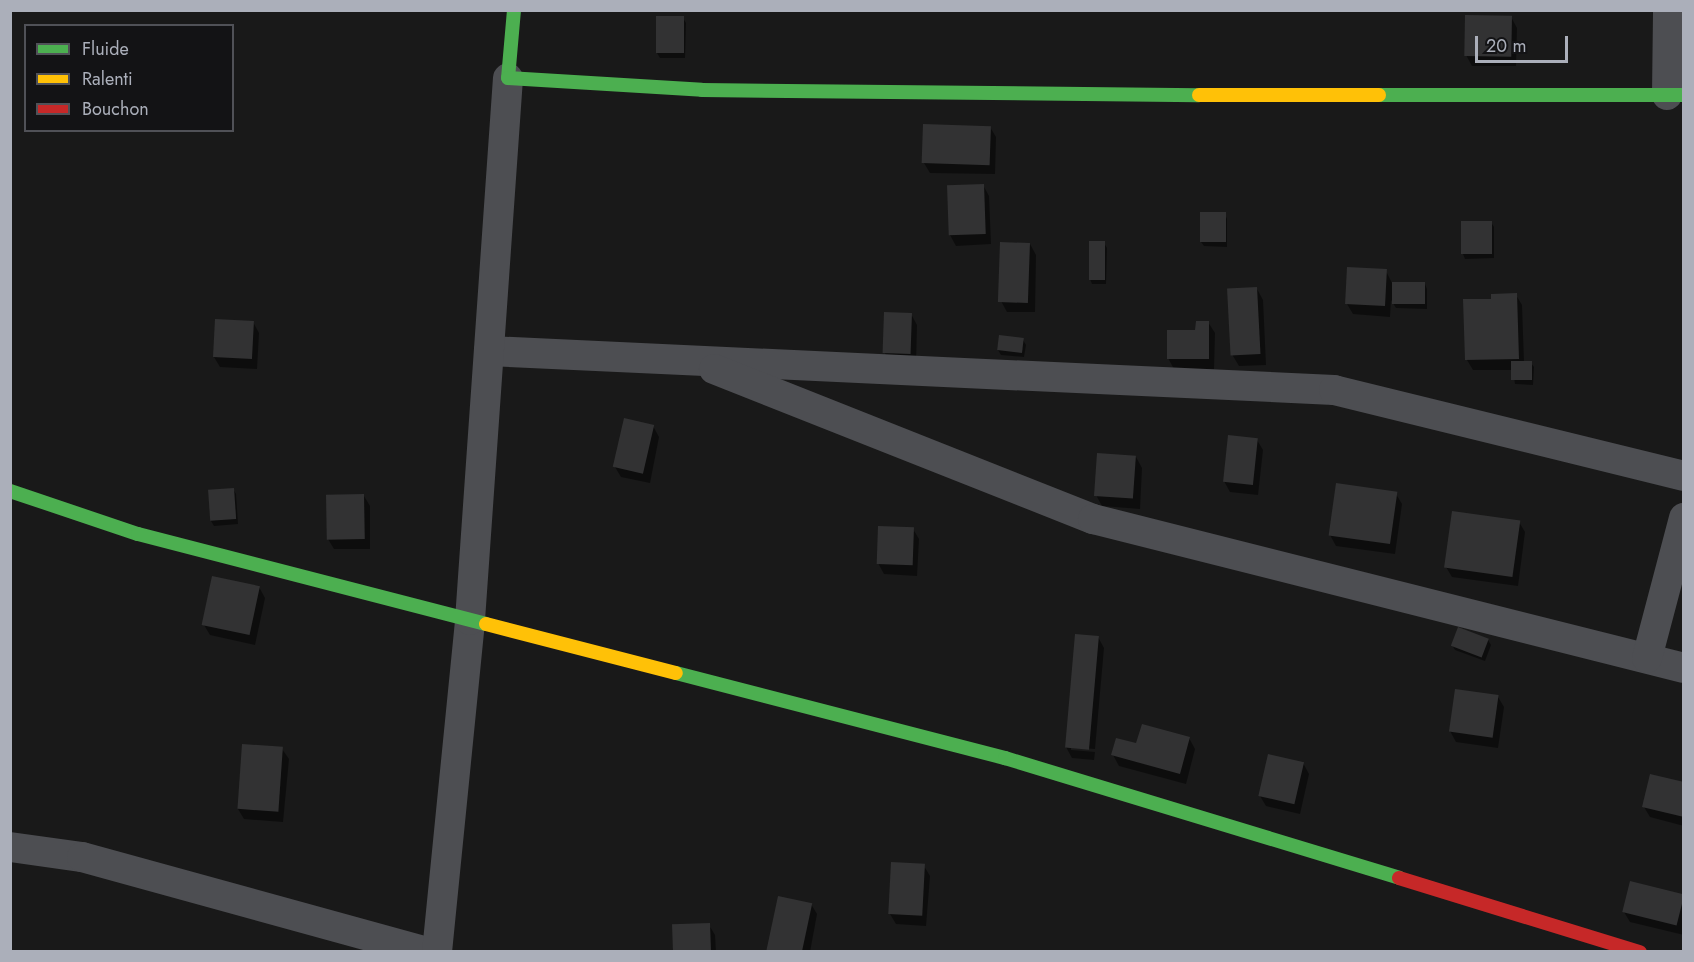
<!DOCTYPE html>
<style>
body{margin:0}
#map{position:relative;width:1694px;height:962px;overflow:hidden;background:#191919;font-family:Jost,sans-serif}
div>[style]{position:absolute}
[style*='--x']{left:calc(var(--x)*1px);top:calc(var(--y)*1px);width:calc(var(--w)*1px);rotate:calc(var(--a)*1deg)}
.shadow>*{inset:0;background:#0007}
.building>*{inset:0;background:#323233;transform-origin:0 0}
.street>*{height:30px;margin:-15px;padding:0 15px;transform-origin:15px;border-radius:15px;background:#4d4e52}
.fast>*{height:14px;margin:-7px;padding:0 7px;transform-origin:7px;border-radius:7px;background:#4caf50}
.slow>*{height:14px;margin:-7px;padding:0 7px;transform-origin:7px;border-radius:7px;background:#ffc107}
.jam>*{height:14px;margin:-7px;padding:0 7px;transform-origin:7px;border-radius:7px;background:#c62828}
span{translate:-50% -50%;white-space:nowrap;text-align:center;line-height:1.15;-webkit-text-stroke:6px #131315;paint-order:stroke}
.frame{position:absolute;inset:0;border:12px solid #abafba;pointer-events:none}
.legend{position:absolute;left:24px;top:24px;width:210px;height:108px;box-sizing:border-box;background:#131315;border:2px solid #505157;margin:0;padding:8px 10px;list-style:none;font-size:18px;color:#abafba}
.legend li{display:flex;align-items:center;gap:12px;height:30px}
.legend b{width:30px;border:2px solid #505157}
.scale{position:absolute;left:1475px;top:36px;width:93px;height:27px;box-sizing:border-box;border:3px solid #abafba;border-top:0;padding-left:8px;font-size:18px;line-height:21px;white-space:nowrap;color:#abafba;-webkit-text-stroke:4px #131315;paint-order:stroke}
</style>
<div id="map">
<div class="shadow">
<div style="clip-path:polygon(1511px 17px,1517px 28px,1516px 66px,1472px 66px,1466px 55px)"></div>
<div style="clip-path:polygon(683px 18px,686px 23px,685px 58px,660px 58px,657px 53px)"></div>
<div style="clip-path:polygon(990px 127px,996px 137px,995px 174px,930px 173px,924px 163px)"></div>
<div style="clip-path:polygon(983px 185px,989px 196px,991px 244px,956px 246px,950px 235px)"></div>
<div style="clip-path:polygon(1225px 214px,1227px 219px,1227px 247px,1204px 246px,1201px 242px)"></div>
<div style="clip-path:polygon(1491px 222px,1494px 227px,1494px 258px,1465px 259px,1463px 254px,1462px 223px)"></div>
<div style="clip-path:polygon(1104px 243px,1107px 248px,1106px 284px,1092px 284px,1090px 279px)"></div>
<div style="clip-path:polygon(1030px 244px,1036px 255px,1035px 312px,1007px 312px,1001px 301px)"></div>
<div style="clip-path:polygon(1386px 271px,1392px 283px,1425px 284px,1427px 289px,1427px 309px,1396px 308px,1391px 300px,1390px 317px,1353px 314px,1347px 304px)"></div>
<div style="clip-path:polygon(1257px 289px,1263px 300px,1266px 365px,1239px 366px,1233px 356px)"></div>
<div style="clip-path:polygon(1516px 295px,1522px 305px,1524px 362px,1531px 363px,1534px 367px,1533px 385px,1515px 384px,1513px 370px,1473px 370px,1467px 360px)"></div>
<div style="clip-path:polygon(911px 314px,917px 325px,916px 364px,891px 363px,885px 353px)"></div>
<div style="clip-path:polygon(253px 322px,259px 333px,257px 369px,220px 367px,214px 357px)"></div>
<div style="clip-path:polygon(1208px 322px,1215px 333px,1214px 369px,1174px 369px,1168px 358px)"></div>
<div style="clip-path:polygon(1023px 340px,1026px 345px,1024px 357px,1001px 355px,998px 350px)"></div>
<div style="clip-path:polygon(653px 426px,659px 437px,650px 483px,621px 477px,615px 467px)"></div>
<div style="clip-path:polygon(1257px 440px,1263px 450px,1258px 495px,1230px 492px,1224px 481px)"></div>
<div style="clip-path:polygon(1136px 457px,1142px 468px,1140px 509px,1102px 506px,1096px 495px)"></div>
<div style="clip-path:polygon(233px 489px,236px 494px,238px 524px,214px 526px,211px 521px,209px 491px)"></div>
<div style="clip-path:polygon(1396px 494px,1402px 504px,1395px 554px,1336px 546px,1330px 535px)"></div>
<div style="clip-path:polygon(364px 496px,370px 506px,370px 549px,334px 549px,328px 539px)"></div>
<div style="clip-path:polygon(1519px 522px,1525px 532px,1518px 586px,1452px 577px,1446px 567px)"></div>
<div style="clip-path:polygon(913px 529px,919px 539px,917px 576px,884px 574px,878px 563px)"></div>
<div style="clip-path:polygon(259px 587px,265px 598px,255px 645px,210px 635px,204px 625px)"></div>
<div style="clip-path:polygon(1098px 637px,1104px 648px,1095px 749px,1071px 747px,1071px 750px,1095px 752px,1094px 760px,1072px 758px,1066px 747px)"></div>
<div style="clip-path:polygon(1488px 640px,1491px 645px,1485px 661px,1455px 650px,1452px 645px)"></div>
<div style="clip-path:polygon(1498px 697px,1504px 707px,1498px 748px,1456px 742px,1450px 731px)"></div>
<div style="clip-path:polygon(1189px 738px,1195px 749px,1186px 784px,1119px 766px,1113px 755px,1137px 745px)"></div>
<div style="clip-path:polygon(282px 749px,289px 759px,283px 822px,244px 819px,238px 809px)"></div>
<div style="clip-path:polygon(1303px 763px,1309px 774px,1300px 814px,1266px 806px,1260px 796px)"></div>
<div style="clip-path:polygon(1684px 783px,1684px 826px,1650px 817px,1644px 807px)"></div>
<div style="clip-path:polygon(924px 866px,930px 876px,926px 926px,896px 924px,890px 914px)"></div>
<div style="clip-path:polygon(1684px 895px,1684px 935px,1630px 922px,1624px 912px)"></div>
<div style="clip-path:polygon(811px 904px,817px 914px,810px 952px,769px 952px)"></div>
<div style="clip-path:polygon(709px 925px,715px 935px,716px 952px,674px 952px)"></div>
</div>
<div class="building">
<div style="left:1465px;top:15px;width:47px;height:41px;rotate:1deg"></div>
<div style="left:656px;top:16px;width:28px;height:37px"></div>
<div style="left:923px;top:124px;width:68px;height:39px;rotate:2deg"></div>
<div style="left:984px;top:184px;width:50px;height:37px;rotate:88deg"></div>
<div style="left:1200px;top:212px;width:26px;height:30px"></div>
<div style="left:1461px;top:221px;width:31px;height:33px"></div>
<div style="left:1089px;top:241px;width:16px;height:39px"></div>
<div style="left:1000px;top:242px;width:30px;height:60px;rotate:2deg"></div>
<div style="left:1347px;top:267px;width:40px;height:37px;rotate:3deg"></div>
<div style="left:1392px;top:282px;width:33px;height:22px"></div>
<div style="left:1257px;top:287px;width:67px;height:30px;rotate:87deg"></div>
<div style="clip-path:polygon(1517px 293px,1519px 359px,1465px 360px,1463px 299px,1491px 299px,1491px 294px)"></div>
<div style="left:884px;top:312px;width:28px;height:41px;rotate:2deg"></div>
<div style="left:215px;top:319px;width:39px;height:38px;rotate:3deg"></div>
<div style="clip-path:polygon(1196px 321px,1209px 321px,1209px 359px,1167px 359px,1167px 330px,1195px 330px)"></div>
<div style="left:999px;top:335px;width:25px;height:15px;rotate:7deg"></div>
<div style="left:1511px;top:361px;width:21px;height:19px"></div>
<div style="left:624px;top:418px;width:31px;height:50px;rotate:13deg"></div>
<div style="left:1228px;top:435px;width:30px;height:47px;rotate:6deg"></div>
<div style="left:1097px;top:453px;width:39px;height:43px;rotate:4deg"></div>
<div style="left:1336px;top:483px;width:62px;height:53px;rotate:8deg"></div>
<div style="left:234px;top:488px;width:31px;height:26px;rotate:86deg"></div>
<div style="left:364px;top:494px;width:45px;height:38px;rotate:89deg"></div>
<div style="left:1452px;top:511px;width:69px;height:57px;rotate:8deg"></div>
<div style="left:878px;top:526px;width:36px;height:38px;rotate:2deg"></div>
<div style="left:212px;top:576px;width:49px;height:50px;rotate:12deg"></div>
<div style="left:1458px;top:627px;width:33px;height:20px;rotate:21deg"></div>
<div style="left:1075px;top:634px;width:24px;height:114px;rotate:5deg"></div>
<div style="left:1455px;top:689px;width:44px;height:43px;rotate:8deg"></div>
<div style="clip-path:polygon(1142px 724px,1190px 737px,1180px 774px,1111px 755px,1116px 738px,1136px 743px)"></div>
<div style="left:242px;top:744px;width:41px;height:65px;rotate:4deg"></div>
<div style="left:1268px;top:754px;width:37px;height:43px;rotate:13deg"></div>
<div style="clip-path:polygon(1650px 774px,1684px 782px,1684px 817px,1642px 807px)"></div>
<div style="left:891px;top:862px;width:34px;height:52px;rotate:3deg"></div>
<div style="left:1630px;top:881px;width:56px;height:32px;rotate:14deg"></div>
<div style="left:778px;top:896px;width:35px;height:57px;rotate:12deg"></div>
<div style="left:710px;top:923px;width:29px;height:38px;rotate:88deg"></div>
</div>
<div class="street">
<div style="--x:1667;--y:95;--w:85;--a:-89.3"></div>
<div style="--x:489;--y:351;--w:846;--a:2.64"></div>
<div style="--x:1334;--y:390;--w:360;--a:13.8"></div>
<div style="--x:714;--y:369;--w:408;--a:21.6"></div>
<div style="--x:1093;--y:519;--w:609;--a:14.15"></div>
<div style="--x:1647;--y:658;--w:145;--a:-75.2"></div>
<div style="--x:10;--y:847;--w:73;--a:7.9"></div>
<div style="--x:82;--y:857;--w:357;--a:15.4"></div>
<div style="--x:437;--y:952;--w:334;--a:-84.3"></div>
<div style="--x:470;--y:620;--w:543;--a:-85.99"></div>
</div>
<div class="fast">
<div style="--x:514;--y:10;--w:68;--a:95"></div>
<div style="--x:508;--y:78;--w:194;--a:3.5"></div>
<div style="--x:702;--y:90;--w:497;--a:0.6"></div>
<div style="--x:1379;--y:95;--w:305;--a:0"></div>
<div style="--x:10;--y:491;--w:135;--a:18.6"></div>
<div style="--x:138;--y:534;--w:359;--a:14.5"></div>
<div style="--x:676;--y:673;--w:340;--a:14.5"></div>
<div style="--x:1005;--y:758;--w:412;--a:16.9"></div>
</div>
<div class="slow">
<div style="--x:1199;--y:95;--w:180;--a:0"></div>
<div style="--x:486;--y:624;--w:196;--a:14.5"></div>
</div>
<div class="jam">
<div style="--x:1399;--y:878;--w:252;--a:17.1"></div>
</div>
<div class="frame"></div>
<ul class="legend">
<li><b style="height:8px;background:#4caf50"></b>Fluide</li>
<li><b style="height:8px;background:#ffc107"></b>Ralenti</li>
<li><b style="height:8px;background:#c62828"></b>Bouchon</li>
</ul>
<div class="scale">20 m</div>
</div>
